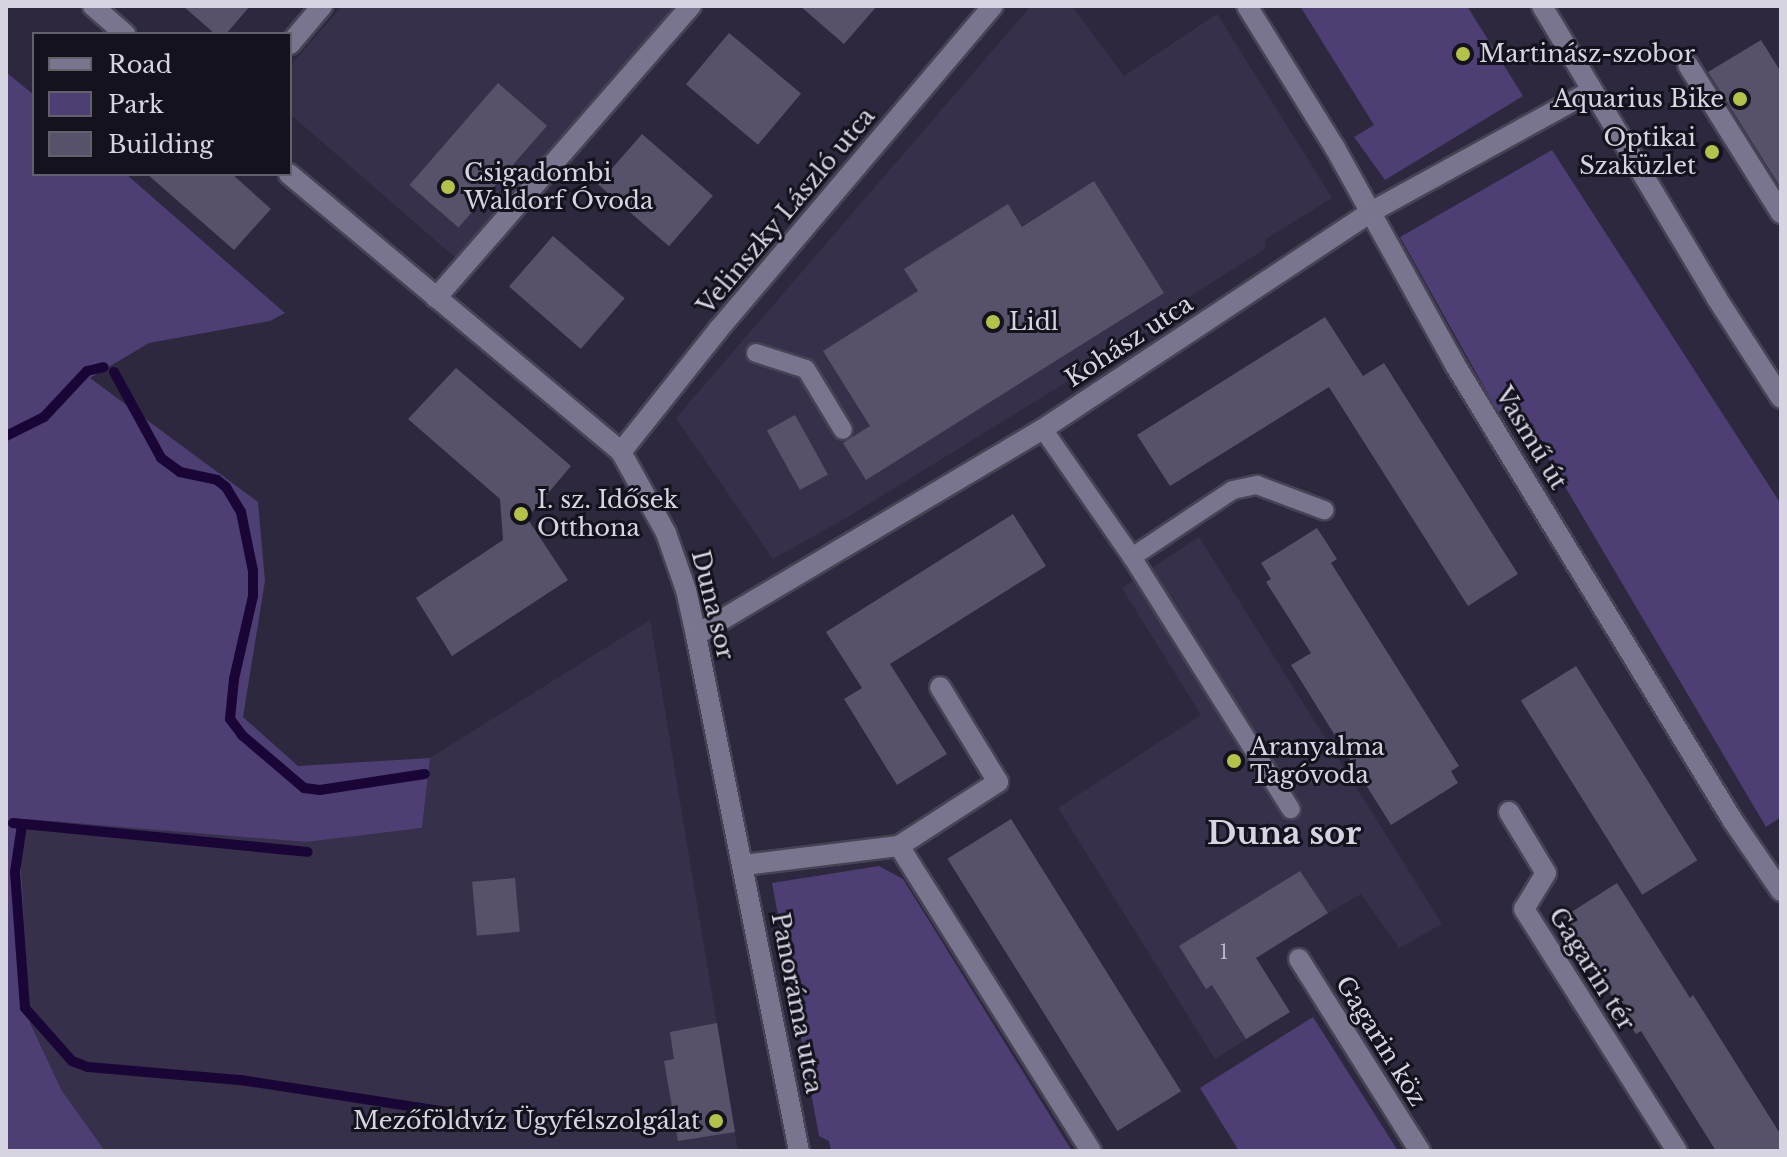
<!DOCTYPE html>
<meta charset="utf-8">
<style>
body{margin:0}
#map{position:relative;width:1787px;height:1157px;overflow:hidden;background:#2d283d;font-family:"Libre Baskerville",serif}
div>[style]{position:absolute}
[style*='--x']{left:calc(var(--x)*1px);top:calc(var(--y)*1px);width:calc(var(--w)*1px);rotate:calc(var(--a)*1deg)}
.built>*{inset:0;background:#37304b}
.green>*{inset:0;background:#4d3e73}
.stream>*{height:10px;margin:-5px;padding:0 5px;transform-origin:5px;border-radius:5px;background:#190637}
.building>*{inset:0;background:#57526a;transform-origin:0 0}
.roads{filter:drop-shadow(2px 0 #474355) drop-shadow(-2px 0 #474355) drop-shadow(0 2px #474355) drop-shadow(0 -2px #474355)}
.lane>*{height:18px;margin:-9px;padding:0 9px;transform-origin:9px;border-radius:9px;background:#7a758e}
.street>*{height:20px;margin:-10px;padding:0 10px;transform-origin:10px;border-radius:10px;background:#7a758e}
.secondary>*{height:20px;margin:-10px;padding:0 10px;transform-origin:10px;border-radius:10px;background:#7a758e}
.dots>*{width:22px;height:22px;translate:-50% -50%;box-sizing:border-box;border:4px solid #14121c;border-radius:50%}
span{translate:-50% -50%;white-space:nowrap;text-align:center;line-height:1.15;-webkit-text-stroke:6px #14121c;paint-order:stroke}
.number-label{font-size:20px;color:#b7b4c4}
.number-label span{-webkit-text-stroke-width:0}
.poi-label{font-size:24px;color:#d7d4e2}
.left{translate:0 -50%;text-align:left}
.right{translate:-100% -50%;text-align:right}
.street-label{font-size:24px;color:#d7d4e2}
.district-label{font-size:32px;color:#d7d4e2;font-weight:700}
.frame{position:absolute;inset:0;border:8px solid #d7d4e2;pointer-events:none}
.legend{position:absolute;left:32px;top:32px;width:260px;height:144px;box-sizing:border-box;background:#14121c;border:2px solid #62606b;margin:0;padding:10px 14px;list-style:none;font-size:24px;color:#d7d4e2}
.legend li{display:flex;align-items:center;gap:16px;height:40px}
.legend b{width:40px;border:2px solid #62606b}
</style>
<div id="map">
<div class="built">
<div style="clip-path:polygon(342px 6px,679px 6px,458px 260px,290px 114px,290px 66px)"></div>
<div style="clip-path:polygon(1031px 6px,1072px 6px,1124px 76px,1217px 14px,1332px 198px,1266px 239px,1265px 249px,1173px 307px,1177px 314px,846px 518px,773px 559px,676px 418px)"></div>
<div style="clip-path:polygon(1199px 537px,1442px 924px,1399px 948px,1361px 894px,1328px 913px,1256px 958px,1290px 1012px,1215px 1059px,1058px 808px,1201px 715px,1122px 588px)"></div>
<div style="clip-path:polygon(650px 620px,738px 1151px,105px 1151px,62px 1091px,30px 1023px,21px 867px,26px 818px,306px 842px,422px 828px,430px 758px)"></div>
</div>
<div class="green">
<div style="clip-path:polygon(1300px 6px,1467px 6px,1523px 96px,1385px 180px,1354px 137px,1374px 125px)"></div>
<div style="clip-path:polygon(6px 72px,34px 95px,34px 174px,126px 174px,285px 313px,270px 321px,149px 343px,90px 378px,258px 502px,265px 581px,243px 717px,298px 766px,430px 758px,422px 828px,306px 842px,26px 819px,21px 867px,30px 1023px,62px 1091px,105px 1151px,6px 1151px)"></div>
<div style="clip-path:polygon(1552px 150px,1781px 504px,1781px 817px,1766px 827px,1515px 402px,1498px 412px,1400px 237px)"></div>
<div style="clip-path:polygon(879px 866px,903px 879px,1072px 1151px,831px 1151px,829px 1141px,819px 1136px,772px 883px)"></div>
<div style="clip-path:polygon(1313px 1017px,1398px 1151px,1239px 1151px,1200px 1088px)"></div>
</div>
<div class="stream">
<div style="--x:114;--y:372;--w:98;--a:61.3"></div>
<div style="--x:161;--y:458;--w:24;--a:36"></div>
<div style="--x:180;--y:472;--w:38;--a:12"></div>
<div style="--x:217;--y:480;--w:11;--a:38"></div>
<div style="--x:226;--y:487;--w:29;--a:59"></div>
<div style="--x:241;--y:512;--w:60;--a:78.5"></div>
<div style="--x:253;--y:571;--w:25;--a:90"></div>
<div style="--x:253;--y:596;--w:85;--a:102.9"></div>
<div style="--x:234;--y:679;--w:40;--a:95.7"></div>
<div style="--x:230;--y:719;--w:21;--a:53"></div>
<div style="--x:243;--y:736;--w:80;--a:40.4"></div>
<div style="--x:304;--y:788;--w:16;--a:7"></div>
<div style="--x:320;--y:790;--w:106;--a:-8.7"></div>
<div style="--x:6;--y:436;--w:42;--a:-26.6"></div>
<div style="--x:44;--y:417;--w:63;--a:-46.9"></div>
<div style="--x:87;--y:371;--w:17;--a:-13"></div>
<div style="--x:13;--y:823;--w:296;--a:5.6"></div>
<div style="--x:22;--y:825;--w:48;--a:98.5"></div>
<div style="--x:15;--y:872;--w:136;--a:85.8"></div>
<div style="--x:25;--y:1008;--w:71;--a:48.4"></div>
<div style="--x:72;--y:1061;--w:17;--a:21"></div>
<div style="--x:88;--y:1067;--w:154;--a:4.9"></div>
<div style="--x:241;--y:1080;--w:208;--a:8.8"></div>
</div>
<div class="building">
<div style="clip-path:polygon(183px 6px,250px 6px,226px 34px,215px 34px)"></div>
<div style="clip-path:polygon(800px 6px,877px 6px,844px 44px)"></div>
<div style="left:729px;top:33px;width:94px;height:67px;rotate:40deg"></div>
<div style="clip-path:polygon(1761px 40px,1781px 72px,1781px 188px,1708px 72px)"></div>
<div style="left:498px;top:83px;width:65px;height:135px;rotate:41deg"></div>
<div style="left:642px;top:134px;width:94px;height:67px;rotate:41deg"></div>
<div style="clip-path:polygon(147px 174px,232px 174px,271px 209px,234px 250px)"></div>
<div style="clip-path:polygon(1094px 181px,1164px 293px,866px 480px,843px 443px,870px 426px,823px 351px,918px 291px,904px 269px,1008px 204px,1022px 227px)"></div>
<div style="left:553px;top:236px;width:95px;height:67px;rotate:41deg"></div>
<div style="clip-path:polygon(1325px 317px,1363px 376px,1384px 363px,1518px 574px,1468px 606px,1329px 387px,1170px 486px,1137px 435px)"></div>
<div style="clip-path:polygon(456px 368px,571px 466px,527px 518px,568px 580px,452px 656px,416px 598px,503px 540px,500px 499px,408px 419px)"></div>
<div style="left:795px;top:415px;width:68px;height:32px;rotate:61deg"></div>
<div style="clip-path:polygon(1013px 514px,1046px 566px,890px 664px,947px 754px,897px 785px,844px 699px,862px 688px,826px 632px)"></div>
<div style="clip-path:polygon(1317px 528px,1337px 559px,1331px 563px,1459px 766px,1451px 771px,1458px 783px,1391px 825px,1291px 665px,1311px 653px,1266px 582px,1271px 579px,1261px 563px)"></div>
<div style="left:1576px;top:666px;width:229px;height:65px;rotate:58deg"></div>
<div style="left:1011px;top:819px;width:321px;height:75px;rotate:58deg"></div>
<div style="clip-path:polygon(1300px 871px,1328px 913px,1256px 958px,1290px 1012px,1246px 1039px,1212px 985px,1206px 989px,1179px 946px)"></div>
<div style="left:515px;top:878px;width:54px;height:43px;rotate:85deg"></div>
<div style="clip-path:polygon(1617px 883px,1690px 998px,1693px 995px,1781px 1135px,1781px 1151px,1716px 1151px,1641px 1031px,1636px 1034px,1562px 918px)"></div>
<div style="clip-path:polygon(717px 1023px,735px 1132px,678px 1141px,664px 1061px,674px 1059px,670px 1032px)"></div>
</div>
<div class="roads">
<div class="lane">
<div style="--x:756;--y:353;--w:52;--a:17.7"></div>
<div style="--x:806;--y:369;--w:71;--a:58.8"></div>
<div style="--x:1043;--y:429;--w:156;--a:55.2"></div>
<div style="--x:1132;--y:557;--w:298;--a:57.8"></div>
<div style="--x:1132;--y:557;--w:121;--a:-33.6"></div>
<div style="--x:1233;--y:490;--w:25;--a:-12"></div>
<div style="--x:1257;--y:485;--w:72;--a:20.5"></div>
</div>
<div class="street">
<div style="--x:93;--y:6;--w:43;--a:41.2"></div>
<div style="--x:1247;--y:6;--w:167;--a:58.2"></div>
<div style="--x:1335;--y:148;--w:246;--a:61"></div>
<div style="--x:1454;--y:363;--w:536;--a:58.65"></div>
<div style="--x:1733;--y:821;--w:85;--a:55.6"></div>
<div style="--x:290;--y:44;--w:50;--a:-49.9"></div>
<div style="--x:1688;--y:65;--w:175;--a:57.9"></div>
<div style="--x:289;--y:174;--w:433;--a:39.9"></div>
<div style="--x:621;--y:452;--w:93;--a:60.9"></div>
<div style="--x:666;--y:533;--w:60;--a:70.7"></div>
<div style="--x:686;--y:590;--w:46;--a:77.5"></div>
<div style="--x:696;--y:635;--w:526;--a:78.71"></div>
<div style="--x:436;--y:298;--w:388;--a:-48.9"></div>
<div style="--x:621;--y:452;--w:156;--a:-51.5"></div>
<div style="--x:718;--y:330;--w:425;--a:-49.7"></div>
<div style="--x:696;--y:635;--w:404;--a:-30.7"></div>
<div style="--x:1043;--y:429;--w:393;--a:-33.5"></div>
<div style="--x:1371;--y:212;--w:251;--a:-28.8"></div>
<div style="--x:1509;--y:812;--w:71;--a:58.8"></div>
<div style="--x:1546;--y:873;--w:42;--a:121.4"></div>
<div style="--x:1524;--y:909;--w:286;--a:57.7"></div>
<div style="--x:899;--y:846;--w:360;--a:57.8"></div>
<div style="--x:744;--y:865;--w:156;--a:-7"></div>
<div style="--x:899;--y:846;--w:118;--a:-32.9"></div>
<div style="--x:998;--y:782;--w:111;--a:-121.4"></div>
<div style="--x:1299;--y:959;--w:227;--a:57.8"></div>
</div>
<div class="secondary">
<div style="--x:1542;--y:6;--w:339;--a:59.1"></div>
<div style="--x:1716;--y:297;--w:120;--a:57.2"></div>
</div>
</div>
<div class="dots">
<div style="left:1463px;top:54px;background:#b5c249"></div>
<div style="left:1740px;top:99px;background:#b5c249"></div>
<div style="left:1712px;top:152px;background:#b5c249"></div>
<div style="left:448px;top:187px;background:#b5c249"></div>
<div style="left:993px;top:322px;background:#b5c249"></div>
<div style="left:521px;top:514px;background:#b5c249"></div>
<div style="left:1234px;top:761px;background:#b5c249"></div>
<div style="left:716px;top:1121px;background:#b5c249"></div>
</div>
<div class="number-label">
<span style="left:1224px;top:952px">1</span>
</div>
<div class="poi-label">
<span class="left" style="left:1479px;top:54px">Martinász-szobor</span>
<span class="right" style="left:1724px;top:99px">Aquarius Bike</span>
<span class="right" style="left:1696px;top:152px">Optikai<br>Szaküzlet</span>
<span class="left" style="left:464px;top:187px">Csigadombi<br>Waldorf Óvoda</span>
<span class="left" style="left:1009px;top:322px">Lidl</span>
<span class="left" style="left:537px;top:514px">I. sz. Idősek<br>Otthona</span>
<span class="left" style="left:1250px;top:761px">Aranyalma<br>Tagóvoda</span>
<span class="right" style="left:700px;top:1121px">Mezőföldvíz Ügyfélszolgálat</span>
</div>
<div class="street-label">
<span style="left:786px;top:211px;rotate:-50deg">Velinszky László utca</span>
<span style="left:1129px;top:341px;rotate:-33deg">Kohász utca</span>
<span style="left:1531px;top:438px;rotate:59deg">Vasmű út</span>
<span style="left:713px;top:605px;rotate:76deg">Duna sor</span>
<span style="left:1592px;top:969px;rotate:58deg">Gagarin tér</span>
<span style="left:797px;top:1003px;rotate:79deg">Panoráma utca</span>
<span style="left:1381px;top:1041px;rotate:58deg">Gagarin köz</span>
</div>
<div class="district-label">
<span style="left:1284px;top:833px">Duna sor</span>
</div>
<div class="frame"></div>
<ul class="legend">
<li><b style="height:10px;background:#7a758e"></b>Road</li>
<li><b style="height:22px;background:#4d3e73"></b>Park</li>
<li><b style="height:22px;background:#57526a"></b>Building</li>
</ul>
</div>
